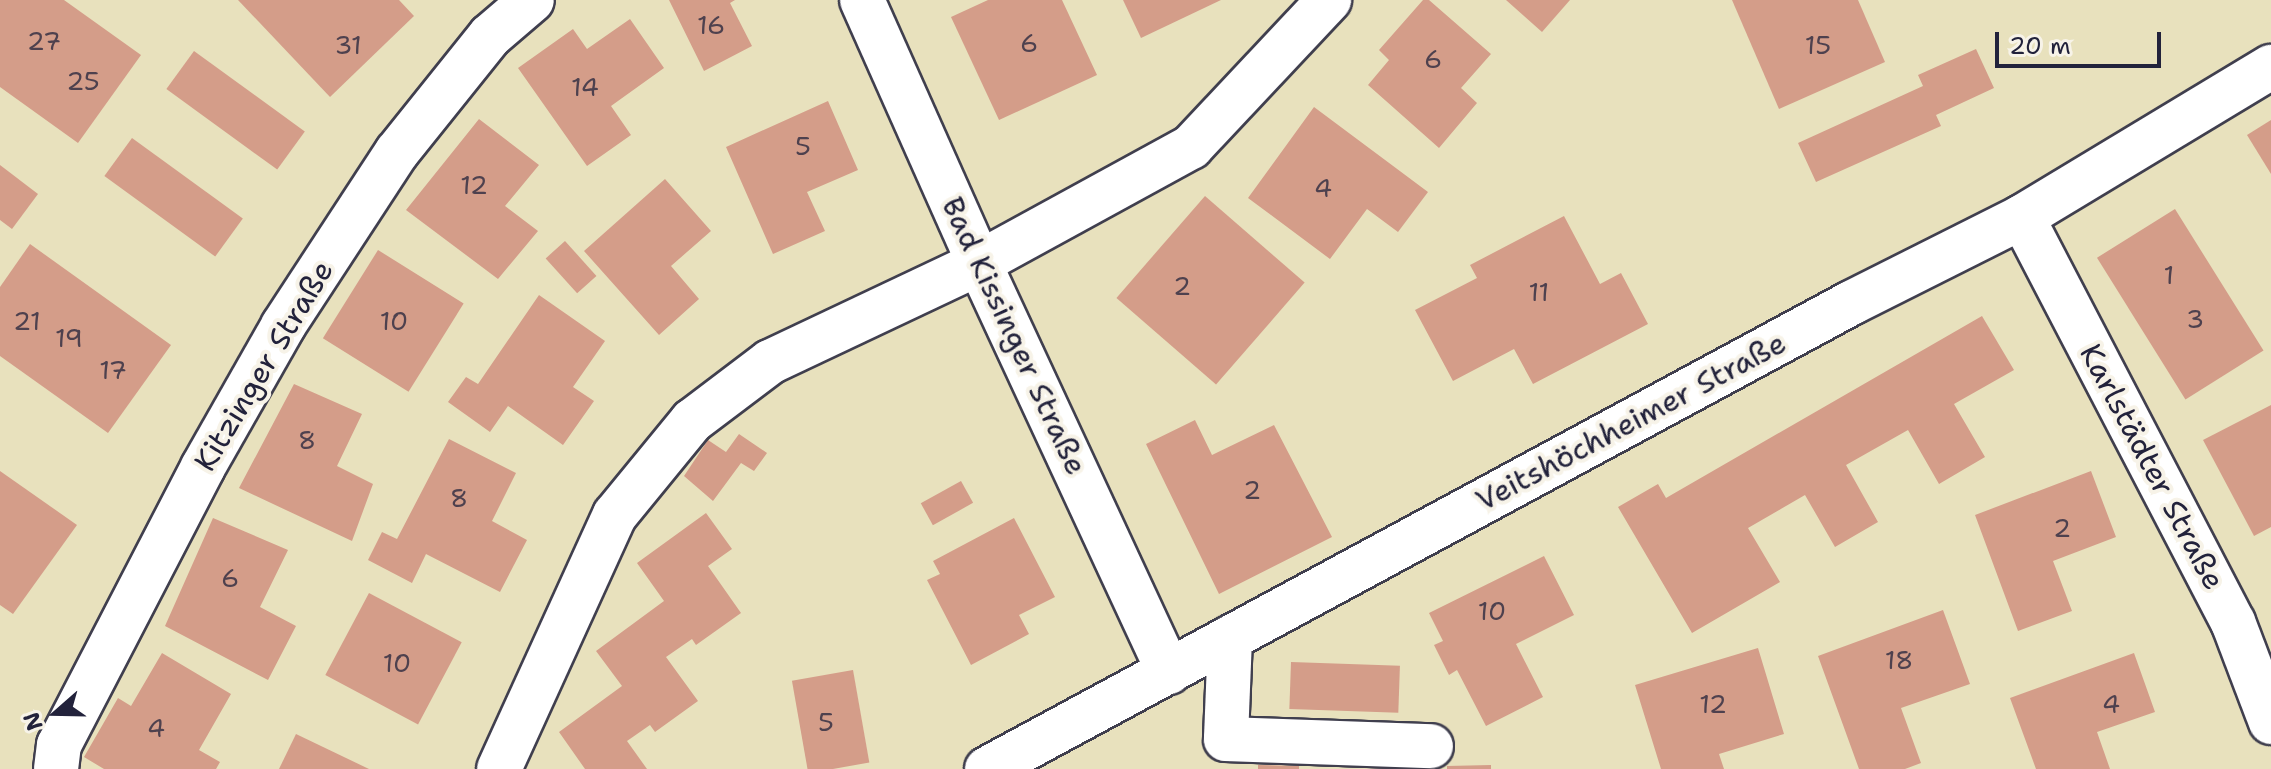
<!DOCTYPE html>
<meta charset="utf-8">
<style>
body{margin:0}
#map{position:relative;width:2271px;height:769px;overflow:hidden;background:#e8e1bd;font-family:"Shantell Sans",sans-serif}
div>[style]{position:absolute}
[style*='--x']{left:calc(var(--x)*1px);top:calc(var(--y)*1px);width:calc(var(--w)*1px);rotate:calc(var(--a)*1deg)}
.building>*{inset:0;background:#d49d89;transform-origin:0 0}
.roads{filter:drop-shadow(2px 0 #403f4e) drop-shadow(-2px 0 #403f4e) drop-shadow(0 2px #403f4e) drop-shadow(0 -2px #403f4e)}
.minor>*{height:44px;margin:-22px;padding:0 22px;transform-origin:22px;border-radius:22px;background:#fff}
span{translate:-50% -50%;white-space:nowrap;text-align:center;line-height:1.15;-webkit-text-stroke:8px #f7f3e8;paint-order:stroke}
.number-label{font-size:26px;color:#4e414e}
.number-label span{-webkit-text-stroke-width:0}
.street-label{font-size:30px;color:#22223b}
.north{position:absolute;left:16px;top:673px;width:80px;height:80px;-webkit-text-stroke:6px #f7f3e8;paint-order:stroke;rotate:250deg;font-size:22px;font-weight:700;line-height:32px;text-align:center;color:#22223b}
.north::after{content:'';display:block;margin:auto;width:28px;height:36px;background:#22223b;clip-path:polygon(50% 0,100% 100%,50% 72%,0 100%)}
.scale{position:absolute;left:1995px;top:32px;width:166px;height:36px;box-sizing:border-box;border:4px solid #22223b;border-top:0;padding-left:10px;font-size:24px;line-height:28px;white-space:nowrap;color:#22223b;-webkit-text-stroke:6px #f7f3e8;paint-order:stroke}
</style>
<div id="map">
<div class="building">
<div style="clip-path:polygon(0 0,64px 0,141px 55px,78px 143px,0 87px)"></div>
<div style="clip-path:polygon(238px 0,399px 0,414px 16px,330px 97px)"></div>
<div style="clip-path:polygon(669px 0,735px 0,730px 3px,752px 46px,704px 71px)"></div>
<div style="clip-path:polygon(988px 0,1062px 0,1097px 75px,999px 120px,951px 17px)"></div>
<div style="clip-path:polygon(1123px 0,1221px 0,1141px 38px)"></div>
<div style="clip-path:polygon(1423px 0,1429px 0,1491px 54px,1461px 88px,1477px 103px,1439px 148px,1368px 85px,1389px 60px,1379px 50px)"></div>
<div style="clip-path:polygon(1506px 0,1570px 0,1542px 32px)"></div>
<div style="clip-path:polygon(1732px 0,1858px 0,1885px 62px,1779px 109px)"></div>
<div style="clip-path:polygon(630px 19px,664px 68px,611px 106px,631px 135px,587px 166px,518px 68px,573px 29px,587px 49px)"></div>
<div style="clip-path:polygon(1976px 49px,1994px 88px,1936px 115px,1941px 126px,1816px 182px,1798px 143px,1923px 86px,1918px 75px)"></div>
<div style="left:194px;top:51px;width:137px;height:47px;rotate:36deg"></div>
<div style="clip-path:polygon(828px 101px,858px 170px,807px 192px,825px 231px,773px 254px,726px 147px)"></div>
<div style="clip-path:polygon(1314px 107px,1428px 192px,1398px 232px,1367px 209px,1330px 259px,1248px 198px)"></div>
<div style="clip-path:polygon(479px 119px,539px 165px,505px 206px,538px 231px,498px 279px,406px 210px)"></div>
<div style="clip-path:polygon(2271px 120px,2271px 174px,2247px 135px)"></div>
<div style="left:132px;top:138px;width:137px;height:47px;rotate:36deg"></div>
<div style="clip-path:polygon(0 165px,38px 194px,12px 229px,0 220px)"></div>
<div style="clip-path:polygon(665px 179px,711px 231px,671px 266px,699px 299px,659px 335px,584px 251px)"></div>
<div style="left:1205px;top:196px;width:132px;height:135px;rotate:41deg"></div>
<div style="left:2175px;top:209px;width:167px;height:92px;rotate:58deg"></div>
<div style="clip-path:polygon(1564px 216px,1600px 284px,1621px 273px,1648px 324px,1533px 384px,1514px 349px,1453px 381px,1415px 310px,1477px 278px,1470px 265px)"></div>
<div style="left:565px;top:241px;width:47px;height:26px;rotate:48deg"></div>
<div style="clip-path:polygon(30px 244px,171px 345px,108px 433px,0 356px,0 287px)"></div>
<div style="left:378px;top:250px;width:101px;height:104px;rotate:32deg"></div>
<div style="clip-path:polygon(539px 295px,605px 341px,573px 387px,594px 401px,563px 445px,508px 406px,490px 432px,448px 402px,466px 377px,478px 384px)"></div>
<div style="clip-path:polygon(1982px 316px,2014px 370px,1954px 404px,1985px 457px,1939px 484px,1908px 430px,1846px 465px,1878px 522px,1835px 547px,1805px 495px,1748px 528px,1780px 582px,1692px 633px,1618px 507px,1658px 484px,1666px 498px)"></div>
<div style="clip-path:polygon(294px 384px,362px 414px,337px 466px,373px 484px,352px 541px,239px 488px)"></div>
<div style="clip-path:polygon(2271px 405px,2271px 527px,2254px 536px,2203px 440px)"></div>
<div style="clip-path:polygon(1195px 420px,1212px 455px,1274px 425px,1332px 537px,1219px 594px,1146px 444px)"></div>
<div style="clip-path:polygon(739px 434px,767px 453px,754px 471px,741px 463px,713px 501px,684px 476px,708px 440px,726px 452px)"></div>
<div style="clip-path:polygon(449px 439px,516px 473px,492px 521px,527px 540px,500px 592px,426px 554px,412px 583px,368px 560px,382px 532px,397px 539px)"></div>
<div style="clip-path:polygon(0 471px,77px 525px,13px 614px,0 605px)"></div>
<div style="clip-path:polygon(2091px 471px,2116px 537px,2053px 561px,2072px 611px,2018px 631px,1975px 515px)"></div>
<div style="left:961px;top:481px;width:25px;height:46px;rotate:61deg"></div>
<div style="clip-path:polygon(706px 513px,732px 549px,708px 566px,741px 613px,696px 645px,692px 639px,666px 657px,698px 701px,655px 732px,650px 725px,627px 741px,647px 769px,585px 769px,559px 732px,622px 686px,596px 651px,664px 601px,637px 563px)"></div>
<div style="clip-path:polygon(213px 518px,288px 550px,260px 607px,296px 626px,268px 680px,165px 626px)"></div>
<div style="clip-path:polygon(1014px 518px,1055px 597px,1019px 615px,1029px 634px,971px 665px,927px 580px,940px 574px,933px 561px)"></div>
<div style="clip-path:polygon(1544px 556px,1574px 615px,1516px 644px,1543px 697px,1486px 726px,1457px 670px,1449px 675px,1434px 645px,1443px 641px,1429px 613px)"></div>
<div style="left:369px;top:593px;width:105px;height:93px;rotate:28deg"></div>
<div style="clip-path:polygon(1943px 610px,1970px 684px,1901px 708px,1921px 763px,1905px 769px,1859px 769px,1818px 656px)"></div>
<div style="clip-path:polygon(1758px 648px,1784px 734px,1719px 754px,1724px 769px,1661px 769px,1635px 685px)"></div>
<div style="clip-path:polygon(162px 653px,231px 694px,199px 750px,220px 762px,216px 769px,104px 769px,84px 757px,118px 698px,131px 706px)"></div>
<div style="clip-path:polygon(2134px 653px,2155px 712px,2097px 732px,2110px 769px,2036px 769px,2010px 698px)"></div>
<div style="left:1291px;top:662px;width:109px;height:47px;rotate:2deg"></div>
<div style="left:853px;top:670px;width:94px;height:62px;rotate:80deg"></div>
<div style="clip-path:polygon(296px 734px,369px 769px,279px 769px)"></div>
<div style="clip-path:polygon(1258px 765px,1299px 766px,1299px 769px,1258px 769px)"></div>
<div style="clip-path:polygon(1491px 765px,1491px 769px,1447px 769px,1447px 766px)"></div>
</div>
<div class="roads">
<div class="minor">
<div style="--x:862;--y:0;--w:288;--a:66"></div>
<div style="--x:979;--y:263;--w:451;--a:65.1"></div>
<div style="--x:2022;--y:217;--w:457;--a:62.5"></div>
<div style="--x:2233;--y:622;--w:107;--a:69.2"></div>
<div style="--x:1230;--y:638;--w:101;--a:92.3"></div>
<div style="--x:1226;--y:739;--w:205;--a:2"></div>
<div style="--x:56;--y:769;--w:24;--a:-83"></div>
<div style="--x:59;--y:745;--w:313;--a:-62.6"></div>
<div style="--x:203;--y:467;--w:162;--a:-60.4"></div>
<div style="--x:283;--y:326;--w:208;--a:-56.8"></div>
<div style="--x:397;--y:152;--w:149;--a:-51.3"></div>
<div style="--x:490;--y:36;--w:55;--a:-40.6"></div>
<div style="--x:499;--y:769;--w:279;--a:-65.5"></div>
<div style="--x:615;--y:515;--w:122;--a:-50.7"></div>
<div style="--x:692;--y:421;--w:98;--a:-37.1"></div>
<div style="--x:770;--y:362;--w:231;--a:-25.3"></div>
<div style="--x:979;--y:263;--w:242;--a:-28.7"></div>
<div style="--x:1191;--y:147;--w:202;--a:-46.8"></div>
<div style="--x:987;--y:769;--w:982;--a:-28.34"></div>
<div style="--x:1851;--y:303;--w:191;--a:-26.7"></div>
<div style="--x:2022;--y:217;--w:291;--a:-31.1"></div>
</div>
</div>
<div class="number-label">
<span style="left:711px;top:25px">16</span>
<span style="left:44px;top:41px">27</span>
<span style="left:1029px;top:43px">6</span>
<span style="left:348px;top:45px">31</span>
<span style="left:1818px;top:45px">15</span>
<span style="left:1433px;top:59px">6</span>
<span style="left:83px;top:81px">25</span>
<span style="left:585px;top:87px">14</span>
<span style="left:803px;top:146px">5</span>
<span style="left:474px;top:185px">12</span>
<span style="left:1323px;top:188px">4</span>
<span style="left:2169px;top:275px">1</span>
<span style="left:1182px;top:286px">2</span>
<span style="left:1539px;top:292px">11</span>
<span style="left:2195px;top:319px">3</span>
<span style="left:27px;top:321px">21</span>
<span style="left:394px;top:321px">10</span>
<span style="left:69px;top:338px">19</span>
<span style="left:113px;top:370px">17</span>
<span style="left:307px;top:440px">8</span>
<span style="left:1252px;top:490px">2</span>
<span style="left:459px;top:498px">8</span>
<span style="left:2062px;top:528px">2</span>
<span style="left:230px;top:578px">6</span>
<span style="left:1492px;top:611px">10</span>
<span style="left:1899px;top:660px">18</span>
<span style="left:397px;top:663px">10</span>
<span style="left:1713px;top:704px">12</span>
<span style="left:2111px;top:704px">4</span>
<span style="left:826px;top:722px">5</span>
<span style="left:156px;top:728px">4</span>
</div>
<div class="street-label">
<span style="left:1014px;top:336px;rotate:65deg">Bad Kissinger Straße</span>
<span style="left:264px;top:366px;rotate:-59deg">Kitzinger Straße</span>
<span style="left:1631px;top:422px;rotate:-28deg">Veitshöchheimer Straße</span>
<span style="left:2152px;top:467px;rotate:62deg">Karlstädter Straße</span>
</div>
<div class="north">N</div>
<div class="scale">20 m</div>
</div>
